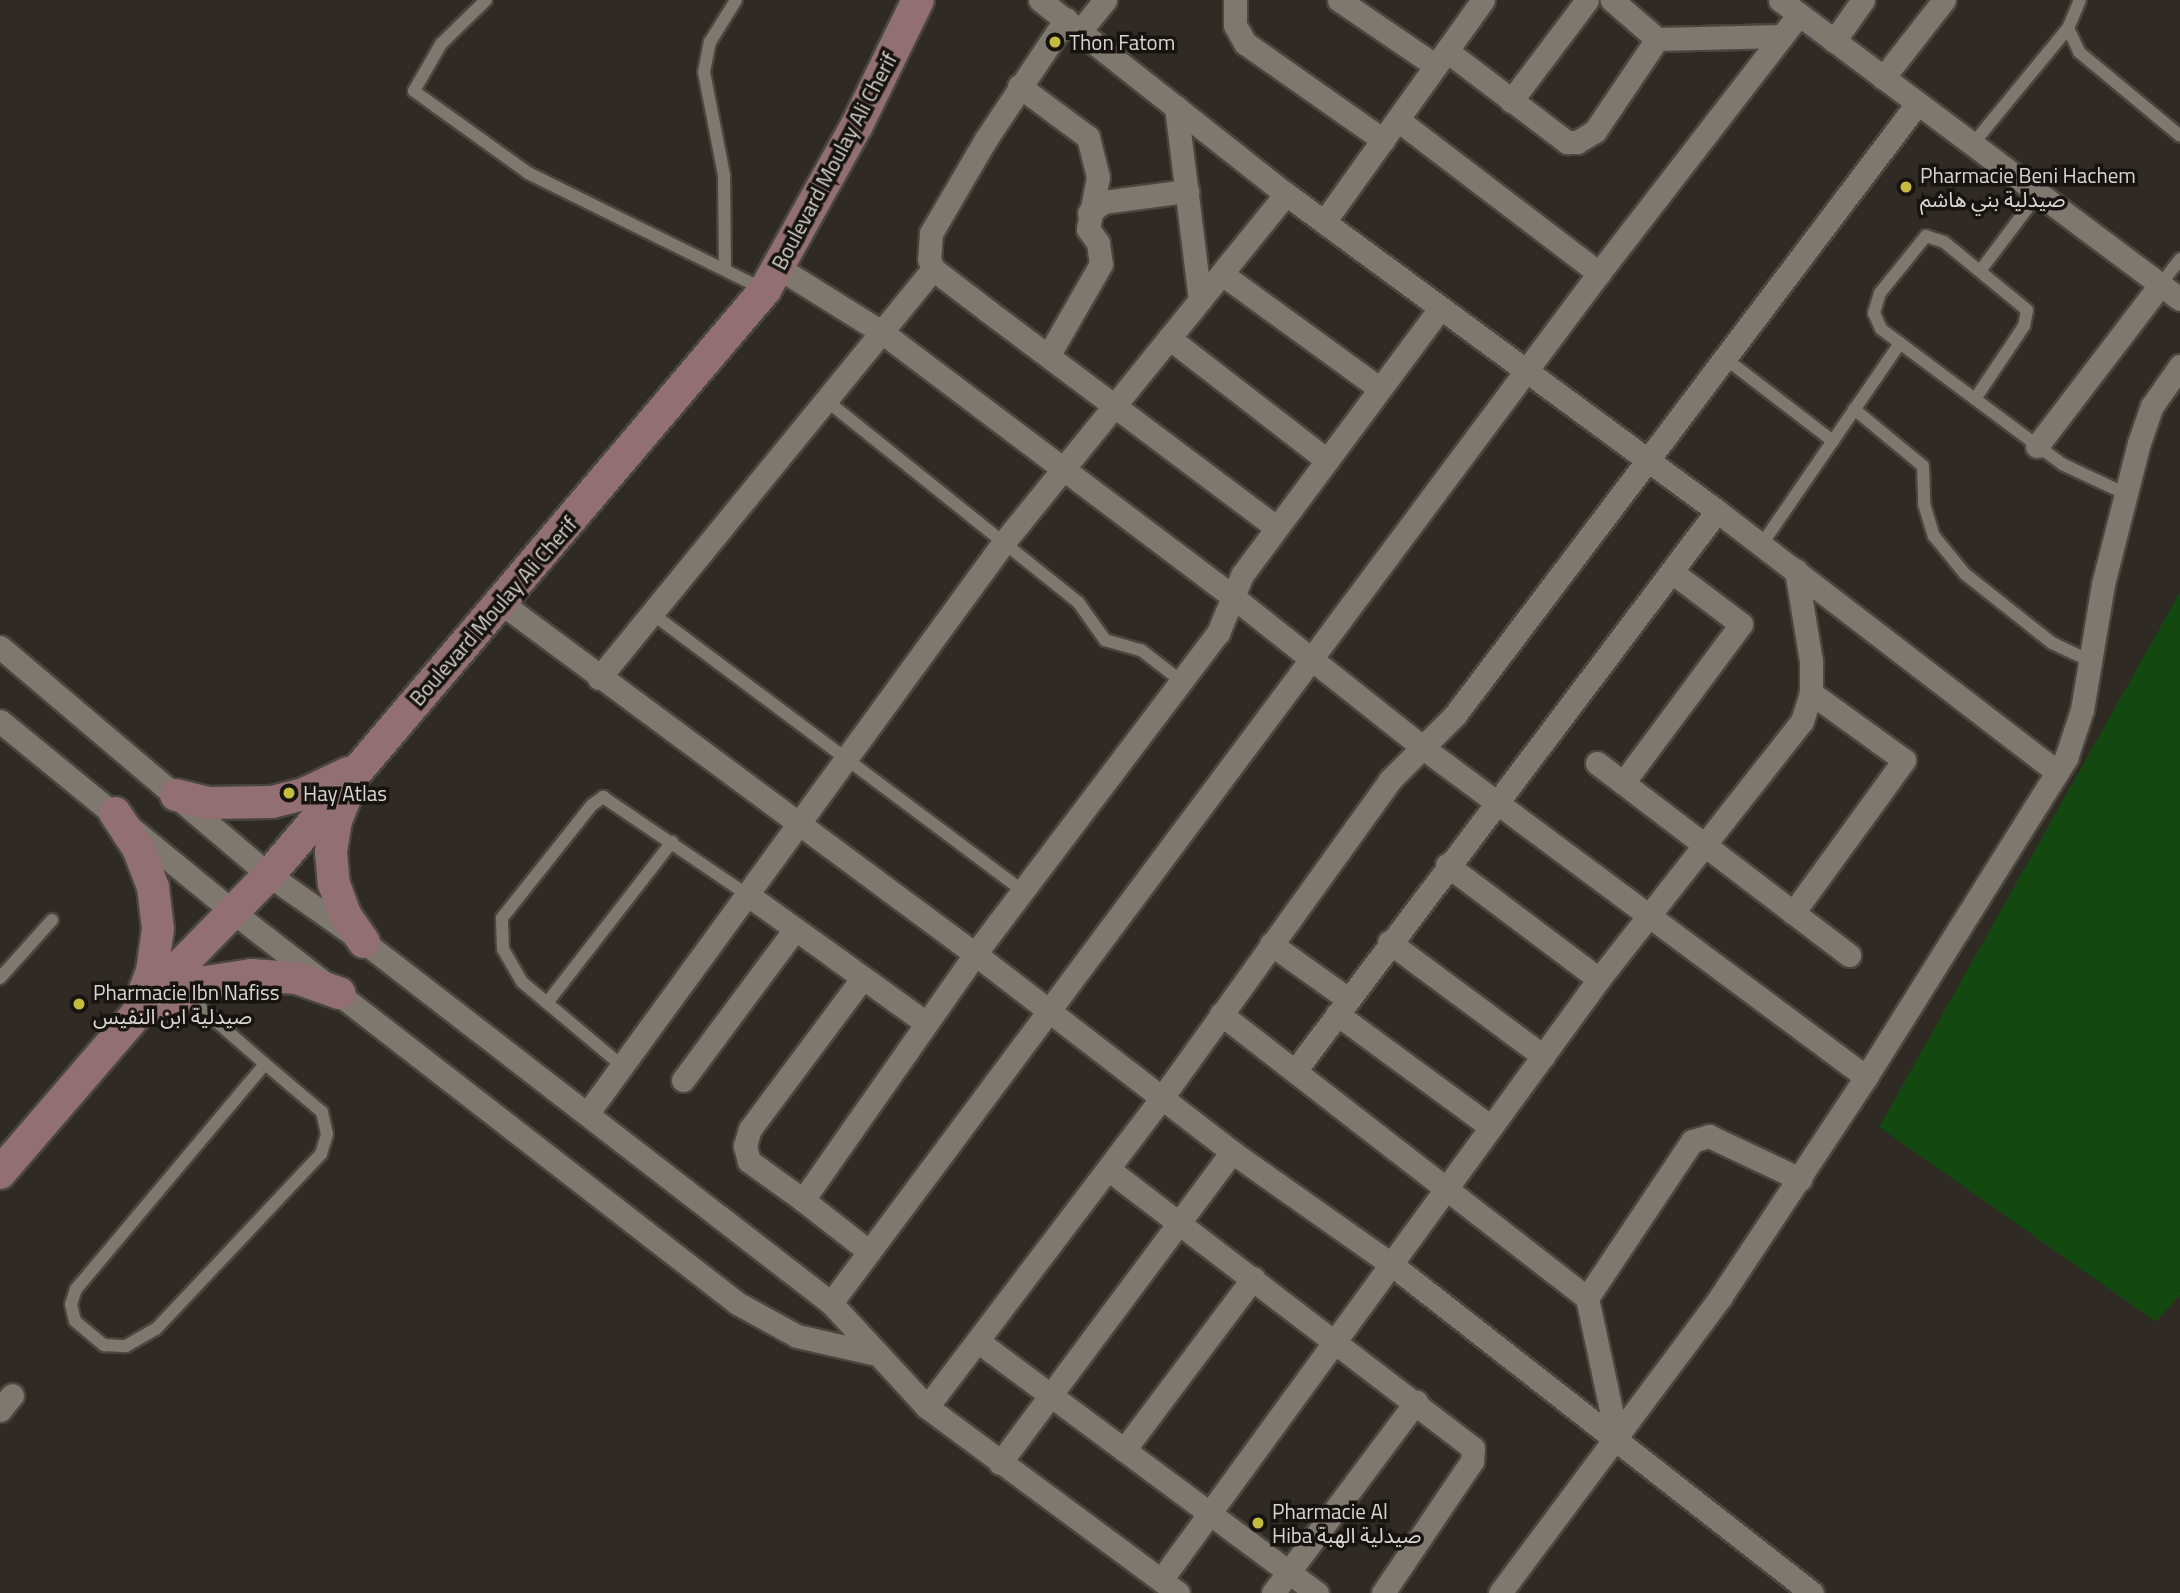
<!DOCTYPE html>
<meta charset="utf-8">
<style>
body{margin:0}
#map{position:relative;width:2180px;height:1593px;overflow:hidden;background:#2f2a23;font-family:"Titillium Web","Noto Sans Arabic",sans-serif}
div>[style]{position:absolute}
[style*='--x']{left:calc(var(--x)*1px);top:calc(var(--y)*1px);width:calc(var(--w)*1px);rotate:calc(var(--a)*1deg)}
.green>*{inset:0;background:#134811}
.roads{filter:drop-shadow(2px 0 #49453f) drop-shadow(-2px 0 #49453f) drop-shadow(0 2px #49453f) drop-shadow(0 -2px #49453f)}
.service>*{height:12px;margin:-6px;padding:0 6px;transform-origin:6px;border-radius:6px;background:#7e786f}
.minor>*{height:23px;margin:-11.5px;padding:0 11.5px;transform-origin:11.5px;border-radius:11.5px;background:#7e786f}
.secondary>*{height:32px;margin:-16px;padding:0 16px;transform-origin:16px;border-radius:16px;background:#926f72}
.dots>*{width:19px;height:19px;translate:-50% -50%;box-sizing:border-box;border:4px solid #161310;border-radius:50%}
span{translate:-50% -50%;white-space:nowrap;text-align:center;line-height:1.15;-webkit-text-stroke:7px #161310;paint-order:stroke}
.poi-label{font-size:21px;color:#d9d5d0}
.left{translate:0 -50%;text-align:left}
.street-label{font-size:21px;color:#d9d5d0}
</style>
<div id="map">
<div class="green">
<div style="clip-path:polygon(2180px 592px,2180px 1295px,2156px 1322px,1879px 1127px)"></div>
</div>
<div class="roads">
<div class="service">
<div style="--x:486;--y:0;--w:63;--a:135.6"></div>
<div style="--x:441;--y:44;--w:54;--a:119.9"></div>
<div style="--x:414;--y:91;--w:140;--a:35.7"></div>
<div style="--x:528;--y:173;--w:264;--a:26.3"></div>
<div style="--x:2080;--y:0;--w:30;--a:113"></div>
<div style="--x:2068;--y:28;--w:26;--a:65"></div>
<div style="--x:2079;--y:52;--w:131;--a:39.7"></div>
<div style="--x:1972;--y:145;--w:151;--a:-50.6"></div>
<div style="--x:725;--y:269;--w:94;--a:-90.6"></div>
<div style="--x:724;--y:175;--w:105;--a:-101"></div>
<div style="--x:704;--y:72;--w:31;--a:-79"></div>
<div style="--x:710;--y:42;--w:49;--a:-58.2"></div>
<div style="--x:1980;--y:271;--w:96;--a:-53"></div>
<div style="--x:2160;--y:285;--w:33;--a:-52"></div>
<div style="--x:1726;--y:359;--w:135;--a:37.5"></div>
<div style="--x:1975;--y:399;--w:88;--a:-56.1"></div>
<div style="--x:2024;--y:326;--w:16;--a:-79"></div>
<div style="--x:2027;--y:310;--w:107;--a:-140.7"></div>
<div style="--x:1944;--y:242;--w:19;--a:-162"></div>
<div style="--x:1926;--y:236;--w:73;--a:128.9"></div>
<div style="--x:1880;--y:293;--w:21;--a:107"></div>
<div style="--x:1874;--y:313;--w:17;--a:66"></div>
<div style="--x:1881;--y:329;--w:226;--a:36.7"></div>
<div style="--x:2062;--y:464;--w:71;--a:25.1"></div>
<div style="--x:827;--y:401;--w:322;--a:38.7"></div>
<div style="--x:1078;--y:602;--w:47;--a:54.6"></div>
<div style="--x:1105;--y:640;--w:37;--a:16"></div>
<div style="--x:1141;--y:650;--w:51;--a:37.8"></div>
<div style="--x:1854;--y:409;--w:89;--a:39.6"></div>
<div style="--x:1923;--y:466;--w:38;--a:88"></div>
<div style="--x:1924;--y:504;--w:34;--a:73"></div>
<div style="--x:1934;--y:536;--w:49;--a:50.8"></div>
<div style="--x:1965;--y:574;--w:111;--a:38.4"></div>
<div style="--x:2052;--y:643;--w:42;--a:25.3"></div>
<div style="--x:1762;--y:544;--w:244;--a:-55.5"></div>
<div style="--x:650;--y:612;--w:466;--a:36.8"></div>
<div style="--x:0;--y:978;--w:78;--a:-48.1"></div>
<div style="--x:186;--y:995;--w:105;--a:41.1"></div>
<div style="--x:265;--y:1064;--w:294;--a:130"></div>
<div style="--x:76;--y:1289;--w:16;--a:108"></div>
<div style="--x:71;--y:1304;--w:17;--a:77"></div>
<div style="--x:75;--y:1321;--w:38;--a:40"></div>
<div style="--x:104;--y:1345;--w:22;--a:3"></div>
<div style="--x:126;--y:1346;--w:34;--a:-30"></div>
<div style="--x:156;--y:1329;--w:241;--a:-46.7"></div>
<div style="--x:321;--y:1154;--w:21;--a:-73"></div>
<div style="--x:327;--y:1134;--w:23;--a:-103"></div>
<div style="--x:322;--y:1112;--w:75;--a:-139.9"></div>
<div style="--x:547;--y:1003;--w:204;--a:-52.2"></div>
<div style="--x:621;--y:1065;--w:129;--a:-140"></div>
<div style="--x:522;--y:982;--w:38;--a:-120"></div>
<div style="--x:503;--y:949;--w:31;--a:-92"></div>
<div style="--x:502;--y:918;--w:144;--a:-51.5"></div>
<div style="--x:592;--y:805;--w:14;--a:-36"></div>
<div style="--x:603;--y:797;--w:175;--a:34.1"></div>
</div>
<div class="minor">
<div style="--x:1040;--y:0;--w:313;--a:38.3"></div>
<div style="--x:1286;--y:194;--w:535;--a:36.33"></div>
<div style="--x:1717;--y:511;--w:429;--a:37.5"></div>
<div style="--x:1235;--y:0;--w:25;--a:90"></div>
<div style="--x:1235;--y:25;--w:21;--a:61"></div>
<div style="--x:1245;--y:43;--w:169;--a:35.1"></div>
<div style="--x:1339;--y:0;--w:117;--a:34.2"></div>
<div style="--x:1780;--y:0;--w:499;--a:36.8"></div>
<div style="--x:1066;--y:19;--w:144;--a:123.7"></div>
<div style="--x:986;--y:139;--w:109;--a:120.3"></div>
<div style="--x:931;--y:233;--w:26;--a:94"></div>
<div style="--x:929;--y:259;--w:11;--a:68"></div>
<div style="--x:933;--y:269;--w:69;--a:37.4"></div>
<div style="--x:988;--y:311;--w:360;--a:36.9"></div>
<div style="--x:1080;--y:31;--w:40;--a:-51"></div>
<div style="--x:1657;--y:39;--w:125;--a:-1.4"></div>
<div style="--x:1834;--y:41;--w:50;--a:-54.7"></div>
<div style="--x:1447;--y:51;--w:151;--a:37.2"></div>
<div style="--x:1567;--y:142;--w:10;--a:0"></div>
<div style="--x:1577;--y:142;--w:21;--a:-31"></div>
<div style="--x:1595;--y:131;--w:111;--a:-56"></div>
<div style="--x:1657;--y:39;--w:60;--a:-139.1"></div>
<div style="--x:1883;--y:78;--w:99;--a:-52"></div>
<div style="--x:1019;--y:86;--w:86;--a:36.5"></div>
<div style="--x:1088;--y:137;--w:41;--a:76"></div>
<div style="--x:1098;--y:177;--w:53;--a:100.9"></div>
<div style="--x:1088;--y:229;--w:17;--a:54"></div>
<div style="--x:1098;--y:243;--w:21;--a:82"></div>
<div style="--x:1101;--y:264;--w:106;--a:119.9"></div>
<div style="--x:1511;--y:101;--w:126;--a:-53"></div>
<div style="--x:1176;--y:107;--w:194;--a:82.9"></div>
<div style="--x:1398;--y:120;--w:253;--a:37.3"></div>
<div style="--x:1089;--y:213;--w:18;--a:-38"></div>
<div style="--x:1103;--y:202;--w:85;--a:-7.5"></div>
<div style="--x:1324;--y:222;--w:273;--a:-54.4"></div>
<div style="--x:779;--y:268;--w:123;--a:32"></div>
<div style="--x:883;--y:333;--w:438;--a:37"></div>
<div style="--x:1233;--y:597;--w:241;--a:38.4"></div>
<div style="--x:1422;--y:747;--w:553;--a:36.62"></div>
<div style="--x:1222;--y:274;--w:194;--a:36"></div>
<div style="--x:1169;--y:338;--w:200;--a:37.7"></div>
<div style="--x:2037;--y:446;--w:203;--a:-52.6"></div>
<div style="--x:500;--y:602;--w:591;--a:36.54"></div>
<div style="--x:975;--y:954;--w:324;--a:37.6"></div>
<div style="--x:1232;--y:1152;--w:194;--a:35.2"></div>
<div style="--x:1391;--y:1264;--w:534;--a:38.01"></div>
<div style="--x:0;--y:647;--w:353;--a:40.3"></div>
<div style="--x:269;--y:875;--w:116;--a:35.2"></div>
<div style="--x:364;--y:942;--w:590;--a:37.7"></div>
<div style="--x:831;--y:1303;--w:142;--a:47.3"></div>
<div style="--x:927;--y:1407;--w:312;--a:36.5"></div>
<div style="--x:599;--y:678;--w:528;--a:-50.76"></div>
<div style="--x:0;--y:721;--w:301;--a:39.3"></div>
<div style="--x:233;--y:912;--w:638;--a:37.8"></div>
<div style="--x:737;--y:1303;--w:68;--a:28.8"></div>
<div style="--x:797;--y:1336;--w:77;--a:12.8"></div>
<div style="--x:1597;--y:763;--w:317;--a:37.3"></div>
<div style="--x:1623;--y:783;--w:198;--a:-53.4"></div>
<div style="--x:1741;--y:624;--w:86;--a:-143"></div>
<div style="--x:1447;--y:865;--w:190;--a:36.9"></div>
<div style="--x:748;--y:895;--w:219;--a:35.7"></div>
<div style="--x:1793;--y:913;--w:189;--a:-54"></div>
<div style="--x:1904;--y:760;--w:115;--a:-144.2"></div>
<div style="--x:1389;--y:942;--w:192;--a:36.5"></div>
<div style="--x:1271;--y:944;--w:95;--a:35.5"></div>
<div style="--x:1221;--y:1014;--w:463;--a:37.8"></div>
<div style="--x:1337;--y:1014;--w:191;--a:36.3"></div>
<div style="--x:1295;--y:1071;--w:701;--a:-53"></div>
<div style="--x:683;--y:1080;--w:188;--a:-53.4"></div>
<div style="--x:587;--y:1114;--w:708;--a:-53.91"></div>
<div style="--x:1004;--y:542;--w:448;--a:-51"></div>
<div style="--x:1108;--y:1169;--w:459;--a:37.4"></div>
<div style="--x:1473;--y:1448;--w:13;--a:94"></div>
<div style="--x:1472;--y:1461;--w:159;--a:124"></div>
<div style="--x:803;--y:1200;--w:67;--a:-144.2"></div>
<div style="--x:749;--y:1161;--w:16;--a:-105"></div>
<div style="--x:745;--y:1146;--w:18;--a:-74"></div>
<div style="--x:750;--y:1129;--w:186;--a:-53.3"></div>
<div style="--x:867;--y:1250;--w:81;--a:-142"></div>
<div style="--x:803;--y:1200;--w:300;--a:-55"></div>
<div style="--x:975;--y:954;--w:403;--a:-52.9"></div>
<div style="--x:1218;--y:633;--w:63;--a:-67.5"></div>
<div style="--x:1242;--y:575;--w:332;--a:-53.4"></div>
<div style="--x:831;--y:1303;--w:1285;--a:-53.29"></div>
<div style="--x:1599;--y:273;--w:327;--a:-52.3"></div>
<div style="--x:979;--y:1342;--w:421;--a:36.6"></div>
<div style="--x:927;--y:1407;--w:387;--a:-52.8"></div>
<div style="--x:1161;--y:1099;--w:393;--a:-54.3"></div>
<div style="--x:1390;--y:780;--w:92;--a:-45"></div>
<div style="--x:1455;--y:715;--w:766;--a:-52.91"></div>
<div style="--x:0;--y:1410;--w:19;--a:-51"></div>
<div style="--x:1617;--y:1438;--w:143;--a:-102.1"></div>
<div style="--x:1587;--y:1298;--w:189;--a:-56.2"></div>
<div style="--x:1692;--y:1141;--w:18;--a:-16"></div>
<div style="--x:1709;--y:1136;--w:101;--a:25.3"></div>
<div style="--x:1124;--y:1450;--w:215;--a:-53.1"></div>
<div style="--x:1000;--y:1463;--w:388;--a:-53.3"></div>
<div style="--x:1161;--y:1580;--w:744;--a:-53.92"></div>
<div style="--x:1599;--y:979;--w:328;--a:-51.8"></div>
<div style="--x:1802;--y:721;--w:29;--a:-72"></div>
<div style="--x:1811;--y:693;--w:32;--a:-90"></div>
<div style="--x:1811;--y:661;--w:92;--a:-99.4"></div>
<div style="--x:1273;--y:1593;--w:239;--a:-53.2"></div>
<div style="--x:1500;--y:1593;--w:370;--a:-53.3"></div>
<div style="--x:1721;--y:1296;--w:263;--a:-56.5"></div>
<div style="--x:1866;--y:1077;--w:377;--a:-57.9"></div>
<div style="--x:2066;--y:758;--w:51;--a:-71.6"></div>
<div style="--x:2082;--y:710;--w:128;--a:-80.5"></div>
<div style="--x:2103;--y:584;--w:146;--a:-75.7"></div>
<div style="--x:2139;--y:443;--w:39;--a:-71"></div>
<div style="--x:2152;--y:406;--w:49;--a:-55"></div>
</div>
<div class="secondary">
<div style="--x:348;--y:791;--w:31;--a:112"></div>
<div style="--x:336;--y:820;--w:32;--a:99"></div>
<div style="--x:331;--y:852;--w:32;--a:85"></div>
<div style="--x:334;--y:884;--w:33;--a:70"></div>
<div style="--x:345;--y:915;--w:33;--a:55"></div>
<div style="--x:176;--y:795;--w:33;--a:14"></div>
<div style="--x:208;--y:803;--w:64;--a:-0.9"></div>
<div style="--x:272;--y:802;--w:33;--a:-14"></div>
<div style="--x:304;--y:794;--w:49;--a:-25.5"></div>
<div style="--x:115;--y:813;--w:42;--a:56.7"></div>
<div style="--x:138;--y:848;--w:42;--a:69"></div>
<div style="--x:153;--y:887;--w:42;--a:83.2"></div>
<div style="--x:158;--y:929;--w:42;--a:98.1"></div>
<div style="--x:152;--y:971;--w:33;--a:111"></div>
<div style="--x:151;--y:1010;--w:62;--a:-27"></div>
<div style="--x:206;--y:982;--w:46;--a:-8.8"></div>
<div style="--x:251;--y:975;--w:45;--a:3.8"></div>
<div style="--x:296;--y:978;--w:46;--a:19.2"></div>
<div style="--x:0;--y:1173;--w:256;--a:-49.3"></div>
<div style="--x:167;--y:979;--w:146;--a:-45.6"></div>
<div style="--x:269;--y:875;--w:767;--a:-49.71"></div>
<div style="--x:765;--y:290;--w:189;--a:-60.9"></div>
<div style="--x:857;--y:125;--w:139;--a:-64"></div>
</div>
</div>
<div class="dots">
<div style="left:1055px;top:42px;background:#c6bc3c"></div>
<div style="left:1906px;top:187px;background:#c6bc3c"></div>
<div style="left:289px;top:793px;background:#c6bc3c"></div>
<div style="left:79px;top:1004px;background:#c6bc3c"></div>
<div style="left:1258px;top:1523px;background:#c6bc3c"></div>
</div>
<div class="poi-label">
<span class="left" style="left:1069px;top:42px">Thon Fatom</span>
<span class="left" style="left:1920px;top:187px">Pharmacie Beni Hachem<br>صيدلية بني هاشم</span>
<span class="left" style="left:303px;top:793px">Hay Atlas</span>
<span class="left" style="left:93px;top:1004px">Pharmacie Ibn Nafiss<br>صيدلية ابن النفيس</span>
<span class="left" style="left:1272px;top:1523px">Pharmacie Al<br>Hiba صيدلية الهبة</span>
</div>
<div class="street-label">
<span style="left:834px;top:161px;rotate:-62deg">Boulevard Moulay Ali Cherif</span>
<span style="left:493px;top:611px;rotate:-49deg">Boulevard Moulay Ali Cherif</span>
</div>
</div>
